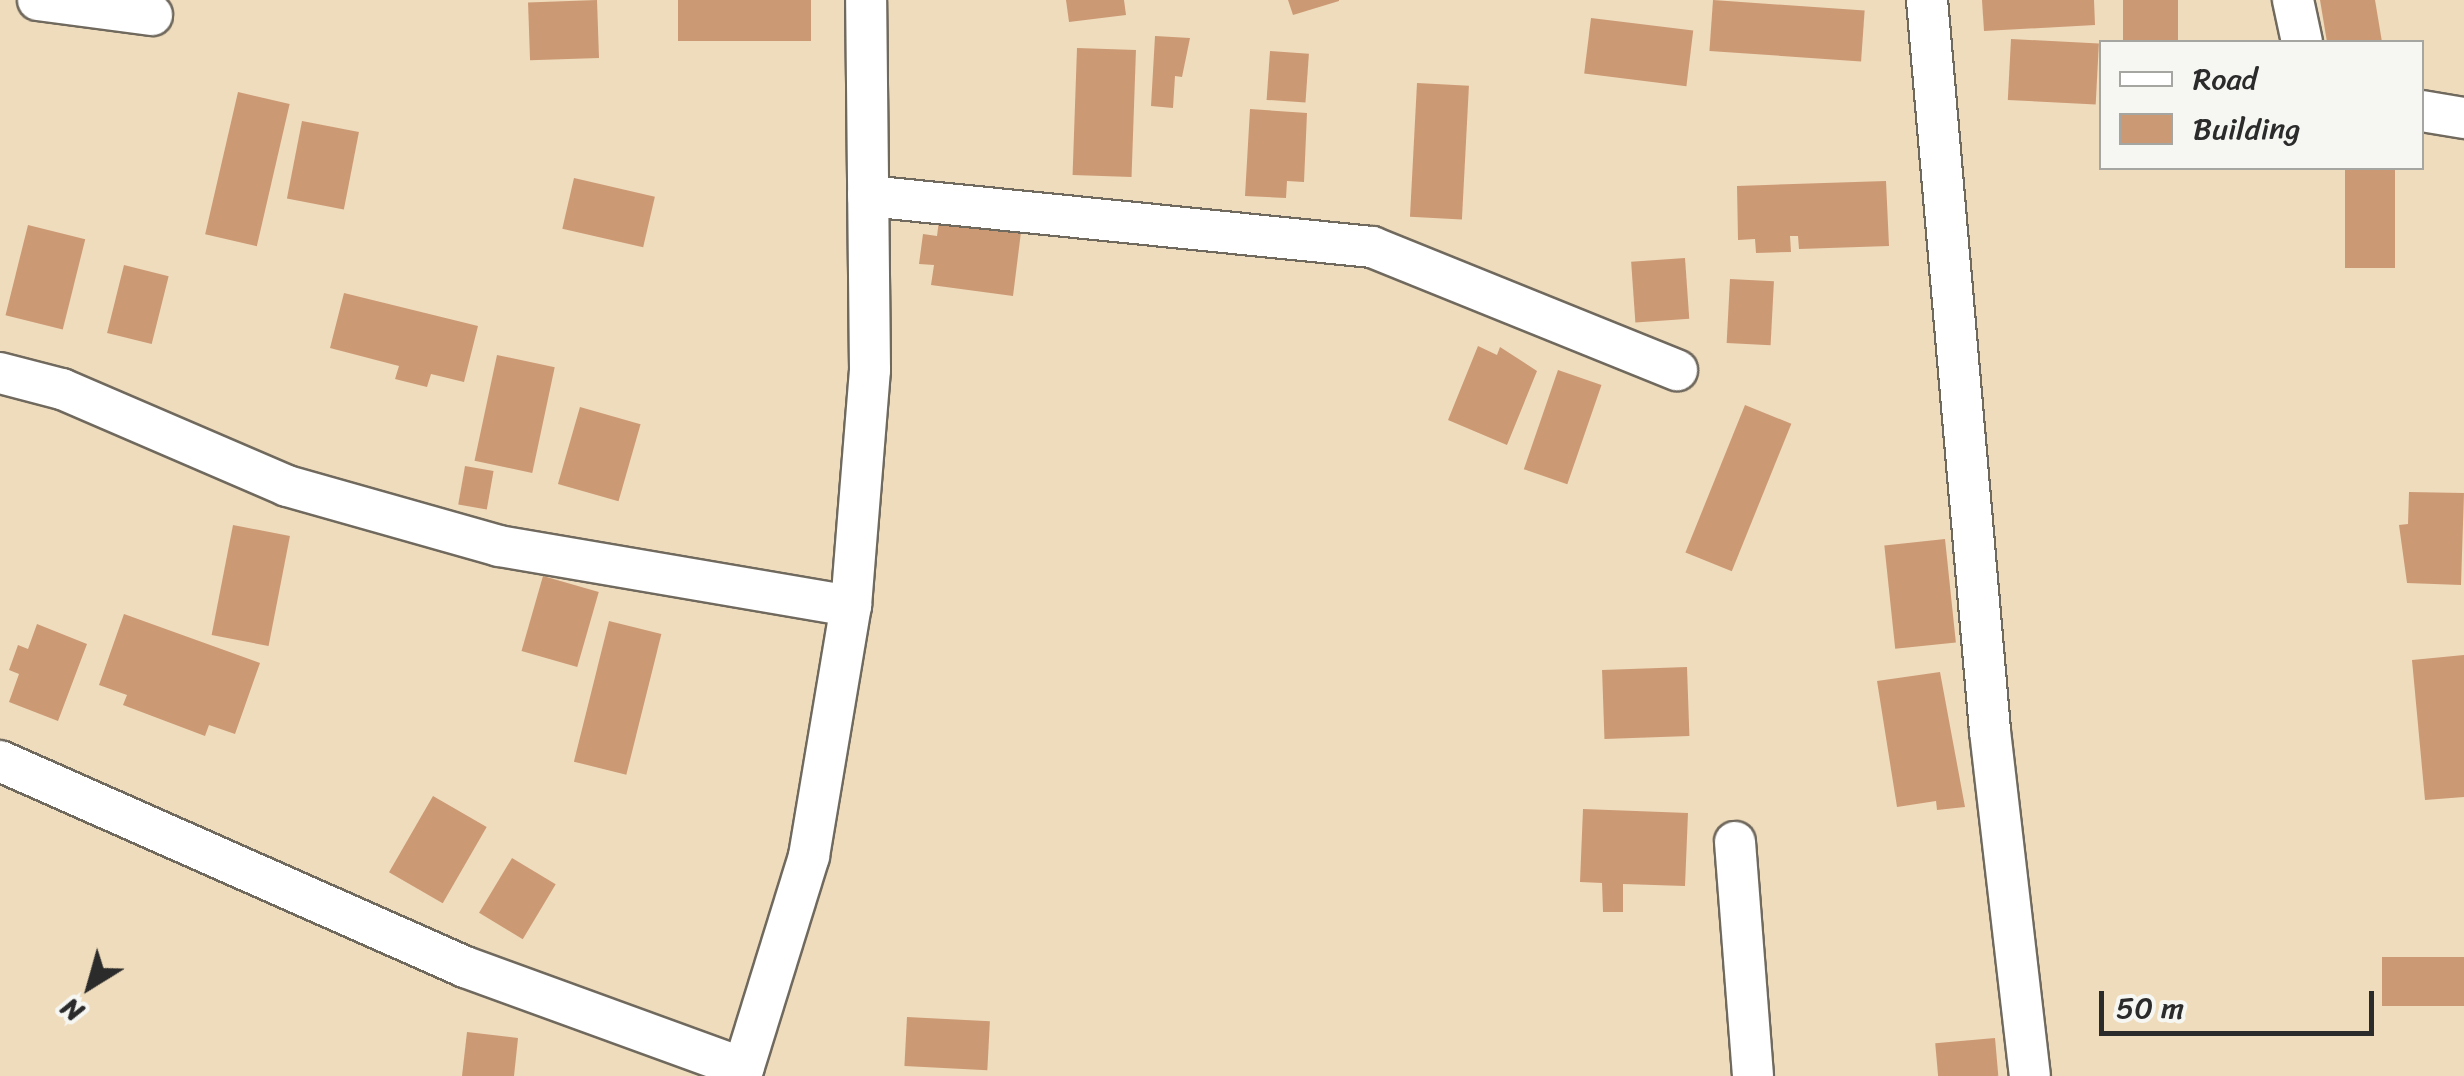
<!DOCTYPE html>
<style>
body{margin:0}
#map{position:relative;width:2464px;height:1076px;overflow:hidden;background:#efdcbc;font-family:Sriracha,sans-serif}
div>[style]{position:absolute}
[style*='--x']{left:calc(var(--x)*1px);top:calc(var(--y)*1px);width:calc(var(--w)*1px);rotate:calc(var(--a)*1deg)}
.building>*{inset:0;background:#cc9975;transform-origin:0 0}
.roads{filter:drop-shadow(2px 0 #70695e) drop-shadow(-2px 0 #70695e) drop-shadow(0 2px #70695e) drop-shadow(0 -2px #70695e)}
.minor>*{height:40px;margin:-20px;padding:0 20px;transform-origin:20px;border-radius:20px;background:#fff}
span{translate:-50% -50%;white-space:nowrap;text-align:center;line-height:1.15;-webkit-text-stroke:8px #f6f6f2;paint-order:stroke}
.legend{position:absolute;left:2099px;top:40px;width:325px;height:130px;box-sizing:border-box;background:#f6f6f2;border:2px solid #a5a5a2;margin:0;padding:12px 18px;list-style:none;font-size:30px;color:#2b2b2b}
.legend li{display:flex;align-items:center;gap:20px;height:50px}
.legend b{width:50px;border:2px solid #a5a5a2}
.north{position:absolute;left:40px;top:936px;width:100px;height:100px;-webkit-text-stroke:8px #f6f6f2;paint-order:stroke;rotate:217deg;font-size:28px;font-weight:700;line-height:40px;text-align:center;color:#2b2b2b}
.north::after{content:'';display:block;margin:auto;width:35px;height:45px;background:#2b2b2b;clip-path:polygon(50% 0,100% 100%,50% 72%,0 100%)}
.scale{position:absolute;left:2099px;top:991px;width:275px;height:45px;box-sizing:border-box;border:5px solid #2b2b2b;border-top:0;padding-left:12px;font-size:30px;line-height:35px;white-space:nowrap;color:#2b2b2b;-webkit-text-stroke:8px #f6f6f2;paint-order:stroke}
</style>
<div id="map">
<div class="building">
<div style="left:597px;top:0;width:58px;height:69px;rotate:88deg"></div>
<div style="left:678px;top:0;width:133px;height:41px"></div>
<div style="clip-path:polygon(1066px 0,1124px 0,1126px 15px,1069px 22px)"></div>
<div style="clip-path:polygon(1288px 0,1339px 0,1339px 1px,1293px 15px)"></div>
<div style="left:1713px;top:0;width:152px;height:51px;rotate:4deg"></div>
<div style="clip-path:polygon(1982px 0,2094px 0,2095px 25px,1984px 31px)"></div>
<div style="left:2123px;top:0;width:55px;height:42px"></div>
<div style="clip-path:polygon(2320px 0,2375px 0,2382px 42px,2327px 42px)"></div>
<div style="left:1591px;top:18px;width:103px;height:56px;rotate:7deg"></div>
<div style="clip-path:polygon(1155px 36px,1190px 38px,1182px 77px,1175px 76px,1173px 108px,1151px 106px)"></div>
<div style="left:2011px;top:39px;width:88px;height:61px;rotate:3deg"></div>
<div style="left:1077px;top:48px;width:59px;height:127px;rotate:2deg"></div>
<div style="left:1270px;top:51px;width:39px;height:49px;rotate:4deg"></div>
<div style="left:1417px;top:83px;width:52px;height:134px;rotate:3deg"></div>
<div style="left:238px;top:92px;width:53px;height:146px;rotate:13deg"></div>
<div style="clip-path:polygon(1250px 109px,1307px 113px,1304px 182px,1287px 181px,1286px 198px,1245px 196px)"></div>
<div style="left:302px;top:121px;width:58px;height:79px;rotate:11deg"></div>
<div style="left:2345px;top:168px;width:50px;height:100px"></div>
<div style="left:574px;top:178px;width:83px;height:52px;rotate:13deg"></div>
<div style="clip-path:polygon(1886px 181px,1889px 246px,1799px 249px,1798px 236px,1790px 236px,1791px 252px,1756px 253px,1755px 239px,1738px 240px,1737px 186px)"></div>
<div style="clip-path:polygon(940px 213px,1022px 224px,1013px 296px,931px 285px,934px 265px,919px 264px,923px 234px,937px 236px)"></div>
<div style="left:28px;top:225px;width:59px;height:93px;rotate:14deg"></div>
<div style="left:1685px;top:258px;width:61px;height:54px;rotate:86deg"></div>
<div style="left:124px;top:265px;width:46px;height:70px;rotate:14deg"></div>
<div style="left:1730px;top:279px;width:44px;height:64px;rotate:3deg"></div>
<div style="clip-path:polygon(344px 293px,478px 326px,464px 382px,431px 374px,427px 387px,395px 379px,399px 366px,330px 348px)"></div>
<div style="clip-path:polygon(1478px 346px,1497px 355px,1500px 347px,1537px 371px,1507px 445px,1448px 420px)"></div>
<div style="left:497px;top:355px;width:59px;height:108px;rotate:12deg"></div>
<div style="left:1558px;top:370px;width:46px;height:105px;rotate:19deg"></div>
<div style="left:1745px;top:405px;width:50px;height:159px;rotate:22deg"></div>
<div style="left:580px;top:407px;width:63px;height:80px;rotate:16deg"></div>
<div style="left:465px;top:466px;width:29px;height:39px;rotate:10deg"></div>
<div style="clip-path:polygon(2409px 492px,2464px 493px,2461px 585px,2407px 583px,2399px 525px,2408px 524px)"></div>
<div style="left:233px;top:525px;width:58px;height:112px;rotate:11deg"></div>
<div style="left:1945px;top:539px;width:104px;height:61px;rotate:84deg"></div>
<div style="left:543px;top:576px;width:58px;height:78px;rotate:16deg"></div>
<div style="clip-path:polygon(124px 614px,260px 663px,235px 734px,209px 725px,205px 736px,123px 705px,127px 695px,99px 685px)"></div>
<div style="left:609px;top:621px;width:54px;height:145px;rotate:14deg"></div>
<div style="clip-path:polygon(37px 624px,87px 644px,58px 721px,9px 702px,19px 674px,9px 670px,18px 645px,28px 649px)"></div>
<div style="clip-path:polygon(2464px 655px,2464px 797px,2425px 800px,2412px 660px)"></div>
<div style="left:1687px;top:667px;width:69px;height:85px;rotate:88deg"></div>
<div style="clip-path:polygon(1940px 672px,1965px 807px,1937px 810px,1936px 801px,1897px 807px,1877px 681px)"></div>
<div style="left:433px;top:796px;width:62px;height:88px;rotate:30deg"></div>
<div style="clip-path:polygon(1583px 809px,1688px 813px,1685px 886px,1623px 884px,1623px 912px,1603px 912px,1602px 883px,1580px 882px)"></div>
<div style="left:512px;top:858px;width:51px;height:64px;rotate:31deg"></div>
<div style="left:2464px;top:957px;width:49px;height:82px;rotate:90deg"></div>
<div style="left:907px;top:1017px;width:83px;height:49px;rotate:3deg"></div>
<div style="clip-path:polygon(467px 1032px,518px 1038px,514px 1076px,462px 1076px)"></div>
<div style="left:1995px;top:1038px;width:38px;height:60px;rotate:85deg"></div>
</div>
<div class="roads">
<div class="minor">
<div style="--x:38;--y:0;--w:115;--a:7.5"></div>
<div style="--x:1927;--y:0;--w:734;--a:85.07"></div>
<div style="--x:1990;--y:731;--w:347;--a:83.4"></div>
<div style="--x:2293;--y:0;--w:43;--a:77.9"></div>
<div style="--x:2422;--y:111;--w:43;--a:9.5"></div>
<div style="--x:868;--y:196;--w:507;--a:5.78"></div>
<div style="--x:1372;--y:247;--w:329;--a:22"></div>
<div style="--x:0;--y:373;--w:64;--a:14.5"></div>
<div style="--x:62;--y:389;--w:245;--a:23.3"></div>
<div style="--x:287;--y:486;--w:220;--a:15.8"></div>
<div style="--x:499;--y:546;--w:357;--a:9.7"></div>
<div style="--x:0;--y:761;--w:509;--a:23.89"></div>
<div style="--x:465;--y:967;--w:296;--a:20"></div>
<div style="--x:1735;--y:842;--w:235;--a:85.6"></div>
<div style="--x:741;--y:1076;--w:230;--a:-72.8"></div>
<div style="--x:809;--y:856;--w:254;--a:-80.5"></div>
<div style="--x:851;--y:606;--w:237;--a:-85.4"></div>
<div style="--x:870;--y:370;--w:370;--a:-90.6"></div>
</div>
</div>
<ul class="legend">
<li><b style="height:12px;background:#fff"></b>Road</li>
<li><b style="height:28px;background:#cc9975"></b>Building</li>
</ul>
<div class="north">N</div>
<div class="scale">50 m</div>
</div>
